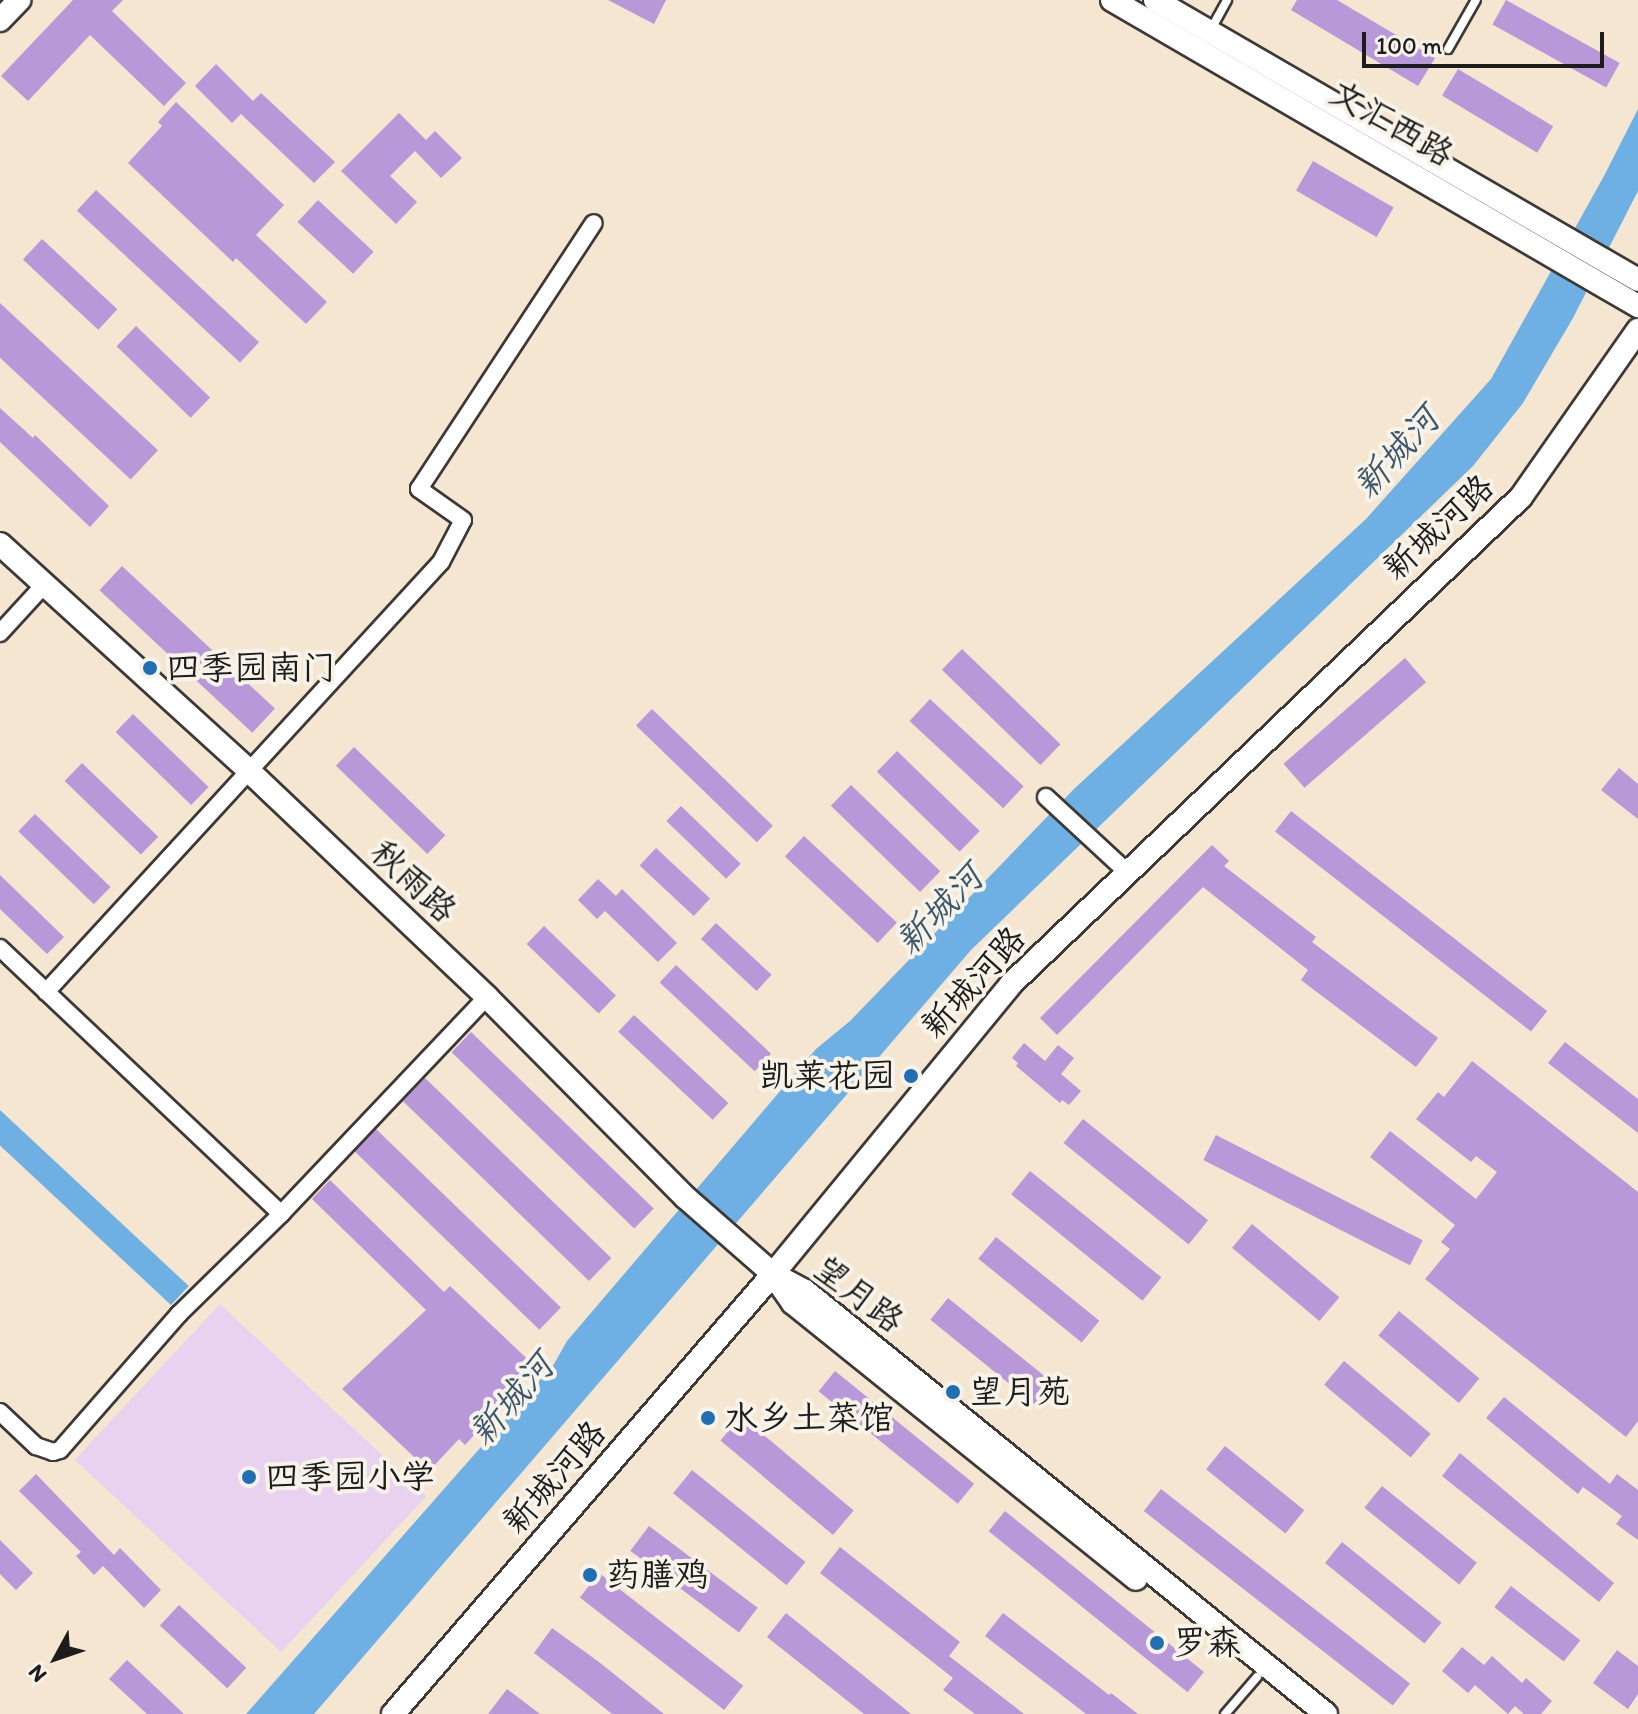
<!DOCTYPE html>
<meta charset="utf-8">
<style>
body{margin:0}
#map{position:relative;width:1638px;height:1714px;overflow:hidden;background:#f4e6d0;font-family:Itim,"LXGW WenKai TC",sans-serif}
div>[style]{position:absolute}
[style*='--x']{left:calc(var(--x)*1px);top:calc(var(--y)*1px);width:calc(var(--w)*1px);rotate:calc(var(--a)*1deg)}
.built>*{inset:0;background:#e8d2ef;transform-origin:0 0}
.water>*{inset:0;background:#6eb0e3;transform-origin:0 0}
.building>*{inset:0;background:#b898d8;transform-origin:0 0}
.roads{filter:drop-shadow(2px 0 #3c3a37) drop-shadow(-2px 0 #3c3a37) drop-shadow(0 2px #3c3a37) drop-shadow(0 -2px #3c3a37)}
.lane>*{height:8px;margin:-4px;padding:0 4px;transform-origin:4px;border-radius:4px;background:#fff}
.street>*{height:16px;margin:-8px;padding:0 8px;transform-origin:8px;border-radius:8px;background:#fff}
.secondary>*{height:22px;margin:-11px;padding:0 11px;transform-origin:11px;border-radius:11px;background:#fff}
.dots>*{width:22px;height:22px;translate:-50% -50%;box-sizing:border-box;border:4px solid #f7f3e8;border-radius:50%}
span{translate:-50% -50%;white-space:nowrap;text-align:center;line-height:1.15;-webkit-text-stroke:8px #f7f3e8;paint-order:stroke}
.street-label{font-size:34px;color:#1c1c1c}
.poi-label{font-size:34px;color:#1c1c1c}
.left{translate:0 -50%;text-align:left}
.right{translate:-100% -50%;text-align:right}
.water-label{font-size:36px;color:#3d576c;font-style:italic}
.north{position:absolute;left:16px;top:1618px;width:80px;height:80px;-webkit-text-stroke:6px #f7f3e8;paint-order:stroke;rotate:230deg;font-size:22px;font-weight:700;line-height:32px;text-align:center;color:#1c1c1c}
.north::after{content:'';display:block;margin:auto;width:28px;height:36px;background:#1c1c1c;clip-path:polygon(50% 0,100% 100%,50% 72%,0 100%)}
.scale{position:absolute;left:1362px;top:32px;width:242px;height:36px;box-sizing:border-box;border:4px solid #1c1c1c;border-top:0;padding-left:10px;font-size:24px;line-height:28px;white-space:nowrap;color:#1c1c1c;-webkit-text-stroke:6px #f7f3e8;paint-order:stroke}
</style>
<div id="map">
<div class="built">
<div style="left:220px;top:1304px;width:282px;height:213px;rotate:43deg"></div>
</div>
<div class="water">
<div style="clip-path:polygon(1638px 109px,1638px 191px,1573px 318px,1523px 403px,1473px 466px,971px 950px,314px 1714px,246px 1714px,554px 1364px,567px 1341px,816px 1049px,850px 1021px,1074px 789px,1366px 519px,1491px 379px,1604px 176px)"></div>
<div style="left:0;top:1110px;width:258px;height:26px;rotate:43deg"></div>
</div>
<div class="building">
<div style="clip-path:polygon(73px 0,123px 0,112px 11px,186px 83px,164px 106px,90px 35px,28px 101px,1px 76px)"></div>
<div style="clip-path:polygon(608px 0,666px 0,654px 24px)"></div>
<div style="clip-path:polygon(1297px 0,1337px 0,1435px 58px,1418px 86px,1291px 10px)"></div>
<div style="left:1506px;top:0;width:130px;height:28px;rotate:29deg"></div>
<div style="clip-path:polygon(216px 64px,253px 101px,261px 93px,335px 162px,314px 183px,241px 114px,232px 123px,195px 86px)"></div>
<div style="left:1458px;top:69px;width:111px;height:31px;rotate:31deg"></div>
<div style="clip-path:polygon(176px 102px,284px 205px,256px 235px,327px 302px,306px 324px,236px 258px,233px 262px,128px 163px,162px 126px,158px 122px)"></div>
<div style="clip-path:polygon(399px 113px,426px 140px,435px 131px,462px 158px,441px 178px,415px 151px,390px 176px,417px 202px,396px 224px,341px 171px)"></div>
<div style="left:1313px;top:161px;width:93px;height:34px;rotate:30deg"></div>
<div style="left:96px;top:190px;width:223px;height:28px;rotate:43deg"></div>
<div style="left:318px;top:200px;width:76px;height:30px;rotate:43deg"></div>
<div style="left:42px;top:239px;width:103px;height:28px;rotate:43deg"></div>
<div style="left:0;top:303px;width:216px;height:40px;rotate:43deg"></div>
<div style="left:136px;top:326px;width:103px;height:28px;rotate:44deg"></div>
<div style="clip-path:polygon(0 408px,33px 438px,35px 435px,109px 506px,90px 527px,0 442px)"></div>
<div style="left:122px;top:566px;width:209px;height:33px;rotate:43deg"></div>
<div style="left:962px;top:649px;width:137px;height:29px;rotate:44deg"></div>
<div style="left:1405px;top:658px;width:32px;height:161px;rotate:49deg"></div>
<div style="left:930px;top:699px;width:128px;height:30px;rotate:43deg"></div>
<div style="left:652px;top:709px;width:168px;height:23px;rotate:44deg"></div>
<div style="left:133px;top:714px;width:105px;height:25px;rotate:44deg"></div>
<div style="left:354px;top:747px;width:127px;height:26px;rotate:44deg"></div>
<div style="left:897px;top:751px;width:115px;height:29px;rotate:44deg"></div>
<div style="left:82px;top:763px;width:106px;height:25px;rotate:44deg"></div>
<div style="clip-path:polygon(1619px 768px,1638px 784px,1638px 819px,1601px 790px)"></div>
<div style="left:851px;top:785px;width:124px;height:29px;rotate:44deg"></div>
<div style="left:681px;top:806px;width:83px;height:21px;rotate:44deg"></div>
<div style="left:1291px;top:811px;width:325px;height:26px;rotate:38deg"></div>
<div style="left:35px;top:814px;width:105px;height:24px;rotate:44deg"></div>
<div style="left:804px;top:836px;width:127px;height:28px;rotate:43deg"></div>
<div style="clip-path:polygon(1212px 845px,1229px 861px,1224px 866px,1316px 937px,1312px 942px,1438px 1038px,1416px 1067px,1301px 980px,1308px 970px,1203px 887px,1057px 1035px,1040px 1018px)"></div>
<div style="left:656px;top:848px;width:74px;height:24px;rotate:43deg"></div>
<div style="clip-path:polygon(0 875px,64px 937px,47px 954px,0 909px)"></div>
<div style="clip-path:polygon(598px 879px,616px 896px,622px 889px,677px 943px,658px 962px,605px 911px,597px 919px,578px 900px)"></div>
<div style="left:716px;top:923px;width:76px;height:22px;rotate:43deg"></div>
<div style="left:544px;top:926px;width:100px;height:25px;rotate:44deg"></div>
<div style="left:676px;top:965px;width:130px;height:24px;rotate:43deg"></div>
<div style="left:634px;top:1015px;width:129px;height:23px;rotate:43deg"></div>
<div style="left:471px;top:1032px;width:254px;height:28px;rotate:44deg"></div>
<div style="clip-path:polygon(1565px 1042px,1638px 1099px,1638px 1133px,1548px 1063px)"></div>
<div style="clip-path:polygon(1024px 1043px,1045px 1061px,1058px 1045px,1074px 1058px,1061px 1074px,1081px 1091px,1069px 1105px,1062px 1100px,1060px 1103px,1016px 1066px,1018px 1063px,1012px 1058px)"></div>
<div style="clip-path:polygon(1472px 1061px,1638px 1192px,1638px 1421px,1626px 1437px,1425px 1279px,1450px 1249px,1441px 1242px,1455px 1225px,1370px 1157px,1390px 1131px,1476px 1199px,1497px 1172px,1476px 1156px,1471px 1162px,1416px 1119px,1438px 1092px,1444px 1097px)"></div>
<div style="left:425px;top:1078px;width:259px;height:32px;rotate:44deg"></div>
<div style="left:1083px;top:1119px;width:161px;height:31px;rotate:39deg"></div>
<div style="left:376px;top:1129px;width:257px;height:31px;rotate:44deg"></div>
<div style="left:1216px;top:1135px;width:232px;height:28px;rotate:27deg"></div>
<div style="left:1030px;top:1171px;width:169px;height:30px;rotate:39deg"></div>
<div style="clip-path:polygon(330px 1180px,444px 1292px,450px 1286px,536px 1367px,465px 1445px,459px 1439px,429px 1471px,342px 1389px,426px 1310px,312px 1199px)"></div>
<div style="left:1252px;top:1224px;width:114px;height:31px;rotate:40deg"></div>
<div style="left:996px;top:1237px;width:133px;height:28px;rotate:39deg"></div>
<div style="left:948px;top:1298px;width:137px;height:28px;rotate:39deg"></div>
<div style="left:1399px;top:1311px;width:105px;height:32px;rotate:40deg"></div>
<div style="left:1344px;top:1361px;width:113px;height:31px;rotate:40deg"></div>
<div style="left:835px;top:1371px;width:179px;height:26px;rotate:39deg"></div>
<div style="clip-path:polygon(1504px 1397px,1610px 1484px,1617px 1474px,1638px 1490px,1638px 1540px,1616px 1524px,1622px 1516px,1583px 1487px,1578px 1494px,1486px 1418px)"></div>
<div style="left:741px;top:1416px;width:147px;height:32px;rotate:40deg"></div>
<div style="left:1225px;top:1446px;width:102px;height:30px;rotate:39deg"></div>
<div style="clip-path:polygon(1460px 1453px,1614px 1583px,1599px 1602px,1442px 1476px)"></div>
<div style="left:692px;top:1470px;width:146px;height:30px;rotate:39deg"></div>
<div style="clip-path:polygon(36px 1474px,114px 1555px,120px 1548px,161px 1590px,144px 1608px,103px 1566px,94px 1575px,76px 1556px,81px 1552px,19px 1491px)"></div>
<div style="left:1382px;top:1486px;width:122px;height:28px;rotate:39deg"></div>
<div style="left:1161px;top:1489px;width:316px;height:28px;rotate:38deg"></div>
<div style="left:1005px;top:1511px;width:256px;height:26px;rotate:39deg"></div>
<div style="left:649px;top:1526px;width:136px;height:31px;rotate:37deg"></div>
<div style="clip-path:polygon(0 1540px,33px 1573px,16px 1590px,0 1574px)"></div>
<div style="left:1342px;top:1542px;width:128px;height:27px;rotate:39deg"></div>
<div style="clip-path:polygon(840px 1547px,960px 1642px,949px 1656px,1024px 1714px,975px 1714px,943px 1690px,953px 1678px,820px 1573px)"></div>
<div style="left:599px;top:1573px;width:183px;height:31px;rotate:38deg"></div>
<div style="left:1511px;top:1586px;width:88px;height:27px;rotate:38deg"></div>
<div style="left:179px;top:1605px;width:92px;height:28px;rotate:43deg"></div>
<div style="clip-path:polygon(786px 1613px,911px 1714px,864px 1714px,767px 1637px)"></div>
<div style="clip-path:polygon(1003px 1613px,1109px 1695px,1111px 1693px,1138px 1714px,1086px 1714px,985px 1636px)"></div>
<div style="clip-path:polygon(552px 1628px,599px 1662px,664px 1714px,612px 1714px,587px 1694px,534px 1653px)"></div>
<div style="clip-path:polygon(1462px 1647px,1484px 1665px,1492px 1656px,1522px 1683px,1526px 1678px,1552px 1701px,1541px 1714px,1524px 1714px,1515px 1706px,1508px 1714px,1475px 1685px,1468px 1693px,1442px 1671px)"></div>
<div style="clip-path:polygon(1617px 1650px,1638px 1666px,1638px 1694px,1628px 1709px,1593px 1683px)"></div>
<div style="clip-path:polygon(127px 1660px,184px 1714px,147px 1714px,109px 1679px)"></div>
<div style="clip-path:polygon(507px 1689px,540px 1714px,488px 1714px)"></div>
</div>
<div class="roads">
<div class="lane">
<div style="--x:1210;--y:31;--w:35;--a:-61"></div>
<div style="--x:1448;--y:49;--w:56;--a:-60.3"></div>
<div style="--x:1225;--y:1714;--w:49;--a:-49.1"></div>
</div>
<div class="street">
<div style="--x:0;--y:633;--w:65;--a:-47.5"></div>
<div style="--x:1046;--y:797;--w:110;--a:42.8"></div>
<div style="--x:0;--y:948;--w:387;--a:43.4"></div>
<div style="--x:46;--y:992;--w:584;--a:-47.43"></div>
<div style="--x:441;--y:562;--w:47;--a:-62.4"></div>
<div style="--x:463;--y:520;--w:54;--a:-144.8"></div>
<div style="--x:419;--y:489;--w:318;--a:-56.7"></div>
<div style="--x:0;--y:1412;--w:50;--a:43.4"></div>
<div style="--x:36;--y:1446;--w:18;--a:19"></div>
<div style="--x:53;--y:1452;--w:7;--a:-16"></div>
<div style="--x:60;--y:1450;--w:181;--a:-48.8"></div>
<div style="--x:179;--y:1314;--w:143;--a:-44.4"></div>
<div style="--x:281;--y:1214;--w:299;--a:-46.5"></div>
</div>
<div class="secondary">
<div style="--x:1112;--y:0;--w:609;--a:30.19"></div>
<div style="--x:1155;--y:0;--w:558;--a:30.1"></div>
<div style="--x:0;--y:20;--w:28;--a:-46"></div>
<div style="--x:0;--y:544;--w:336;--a:42.3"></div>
<div style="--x:248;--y:770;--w:330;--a:43.5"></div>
<div style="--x:487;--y:997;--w:281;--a:45.3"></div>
<div style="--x:685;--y:1197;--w:117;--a:41.2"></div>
<div style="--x:773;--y:1274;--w:36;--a:28"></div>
<div style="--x:805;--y:1291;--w:671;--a:39.07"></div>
<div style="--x:776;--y:1279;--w:29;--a:55"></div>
<div style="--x:793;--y:1303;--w:440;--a:38.8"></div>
<div style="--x:393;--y:1714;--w:581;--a:-49.18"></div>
<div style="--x:773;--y:1274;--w:375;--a:-50.6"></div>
<div style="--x:1011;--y:984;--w:705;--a:-43.68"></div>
<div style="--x:1521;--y:497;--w:204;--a:-55"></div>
</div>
</div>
<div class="dots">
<div style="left:150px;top:668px;background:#1f6fb2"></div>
<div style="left:911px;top:1076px;background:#1f6fb2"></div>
<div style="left:953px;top:1392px;background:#1f6fb2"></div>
<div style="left:708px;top:1418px;background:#1f6fb2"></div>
<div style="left:249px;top:1477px;background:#1f6fb2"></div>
<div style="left:590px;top:1575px;background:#1f6fb2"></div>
<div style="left:1157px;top:1643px;background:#1f6fb2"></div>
</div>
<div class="street-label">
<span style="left:1392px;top:123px;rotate:30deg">文汇西路</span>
<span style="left:1438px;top:527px;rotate:-43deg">新城河路</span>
<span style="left:414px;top:881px;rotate:43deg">秋雨路</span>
<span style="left:973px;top:982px;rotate:-48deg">新城河路</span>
<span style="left:859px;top:1294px;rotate:37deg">望月路</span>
<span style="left:554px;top:1477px;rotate:-49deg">新城河路</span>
</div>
<div class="poi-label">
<span class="left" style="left:166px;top:668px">四季园南门</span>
<span class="right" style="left:895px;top:1076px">凯莱花园</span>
<span class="left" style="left:969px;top:1392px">望月苑</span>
<span class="left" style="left:724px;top:1418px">水乡土菜馆</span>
<span class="left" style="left:265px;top:1477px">四季园小学</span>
<span class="left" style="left:606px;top:1575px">药膳鸡</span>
<span class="left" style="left:1173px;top:1643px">罗森</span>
</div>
<div class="water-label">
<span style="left:1396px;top:452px;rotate:-48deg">新城河</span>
<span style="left:939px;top:909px;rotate:-46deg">新城河</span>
<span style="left:511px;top:1399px;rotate:-49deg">新城河</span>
</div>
<div class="north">N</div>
<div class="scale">100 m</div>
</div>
